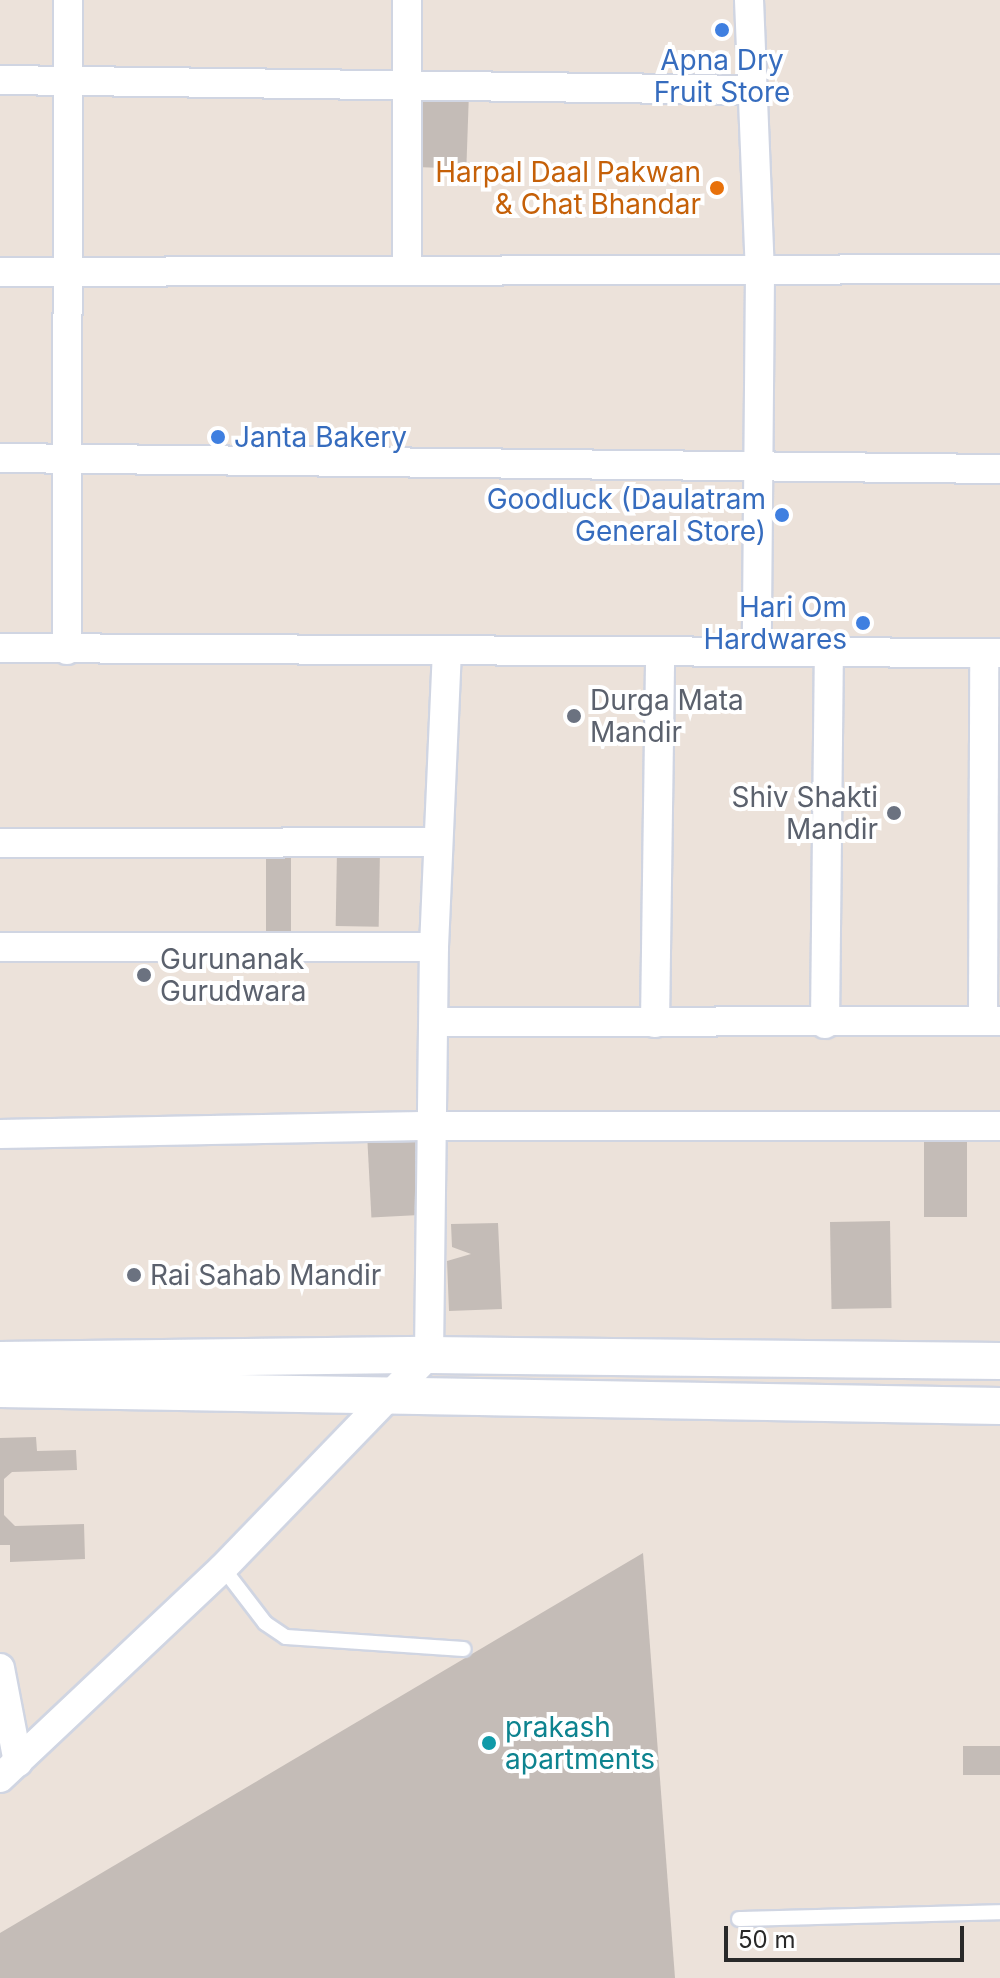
<!DOCTYPE html>
<style>
body{margin:0}
#map{position:relative;width:1000px;height:1978px;overflow:hidden;background:#ece2da;font-family:Inter,sans-serif}
div>[style]{position:absolute}
[style*='--x']{left:calc(var(--x)*1px);top:calc(var(--y)*1px);width:calc(var(--w)*1px);rotate:calc(var(--a)*1deg)}
.building>*{inset:0;background:#c4bcb7;transform-origin:0 0}
.roads{filter:drop-shadow(2px 0 #d0d5e2) drop-shadow(-2px 0 #d0d5e2) drop-shadow(0 2px #d0d5e2) drop-shadow(0 -2px #d0d5e2)}
.service>*{height:14px;margin:-7px;padding:0 7px;transform-origin:7px;border-radius:7px;background:#fff}
.minor>*{height:28px;margin:-14px;padding:0 14px;transform-origin:14px;border-radius:14px;background:#fff}
.tertiary>*{height:36px;margin:-18px;padding:0 18px;transform-origin:18px;border-radius:18px;background:#fff}
.dots>*{width:22px;height:22px;translate:-50% -50%;box-sizing:border-box;border:4px solid #fff;border-radius:50%}
span{translate:-50% -50%;white-space:nowrap;text-align:center;line-height:1.15;-webkit-text-stroke:8px #fff;paint-order:stroke}
.shop-label{font-size:28px;color:#366cbe}
.left{translate:0 -50%;text-align:left}
.right{translate:-100% -50%;text-align:right}
.food-label{font-size:28px;color:#c56008}
.worship-label{font-size:28px;color:#5b616d}
.culture-label{font-size:28px;color:#0d838f}
.scale{position:absolute;left:724px;top:1926px;width:240px;height:36px;box-sizing:border-box;border:4px solid #292929;border-top:0;padding-left:10px;font-size:24px;line-height:28px;white-space:nowrap;color:#292929;-webkit-text-stroke:6px #fff;paint-order:stroke}
</style>
<div id="map">
<div class="building">
<div style="left:418px;top:91px;width:51px;height:76px;rotate:2deg"></div>
<div style="left:337px;top:850px;width:43px;height:76px;rotate:1deg"></div>
<div style="left:266px;top:854px;width:25px;height:78px"></div>
<div style="left:415px;top:1132px;width:83px;height:48px;rotate:87deg"></div>
<div style="left:924px;top:1138px;width:43px;height:79px"></div>
<div style="left:890px;top:1221px;width:87px;height:60px;rotate:89deg"></div>
<div style="clip-path:polygon(498px 1223px,502px 1309px,449px 1311px,447px 1261px,471px 1254px,452px 1247px,451px 1224px)"></div>
<div style="clip-path:polygon(36px 1437px,37px 1451px,76px 1450px,77px 1470px,12px 1472px,4px 1479px,4px 1515px,15px 1526px,84px 1524px,85px 1559px,10px 1562px,10px 1545px,0 1545px,0 1438px)"></div>
<div style="clip-path:polygon(643px 1553px,675px 1978px,0 1978px,0 1933px)"></div>
<div style="left:1000px;top:1746px;width:29px;height:37px;rotate:90deg"></div>
</div>
<div class="roads">
<div class="service">
<div style="--x:223;--y:1568;--w:69;--a:52.6"></div>
<div style="--x:265;--y:1623;--w:25;--a:34"></div>
<div style="--x:286;--y:1637;--w:178;--a:3.9"></div>
<div style="--x:739;--y:1919;--w:261;--a:-1.5"></div>
</div>
<div class="minor">
<div style="--x:749;--y:0;--w:274;--a:87.7"></div>
<div style="--x:760;--y:274;--w:378;--a:90.5"></div>
<div style="--x:0;--y:80;--w:749;--a:0.76"></div>
<div style="--x:407;--y:269;--w:269;--a:-90"></div>
<div style="--x:0;--y:272;--w:1000;--a:-0.17"></div>
<div style="--x:0;--y:458;--w:1000;--a:0.63"></div>
<div style="--x:0;--y:648;--w:1000;--a:0.29"></div>
<div style="--x:67;--y:650;--w:650;--a:-89.91"></div>
<div style="--x:0;--y:843;--w:438;--a:-0.1"></div>
<div style="--x:0;--y:947;--w:434;--a:0"></div>
<div style="--x:983;--y:1021;--w:368;--a:-89.8"></div>
<div style="--x:434;--y:1022;--w:566;--a:-0.1"></div>
<div style="--x:655;--y:1023;--w:370;--a:-89.2"></div>
<div style="--x:825;--y:1024;--w:370;--a:-89.4"></div>
<div style="--x:0;--y:1134;--w:435;--a:-1.1"></div>
<div style="--x:435;--y:1126;--w:565;--a:0"></div>
<div style="--x:0;--y:1668;--w:96;--a:79.2"></div>
<div style="--x:0;--y:1778;--w:306;--a:-43.3"></div>
<div style="--x:223;--y:1568;--w:296;--a:-46"></div>
<div style="--x:429;--y:1355;--w:408;--a:-89.3"></div>
<div style="--x:434;--y:947;--w:296;--a:-87.5"></div>
</div>
<div class="tertiary">
<div style="--x:0;--y:1360;--w:429;--a:-0.7"></div>
<div style="--x:429;--y:1355;--w:571;--a:0.6"></div>
<div style="--x:0;--y:1389;--w:1000;--a:0.97"></div>
</div>
</div>
<div class="dots">
<div style="left:722px;top:30px;background:#3f7fe0"></div>
<div style="left:717px;top:188px;background:#e8710a"></div>
<div style="left:218px;top:437px;background:#3f7fe0"></div>
<div style="left:782px;top:515px;background:#3f7fe0"></div>
<div style="left:863px;top:623px;background:#3f7fe0"></div>
<div style="left:574px;top:716px;background:#6b7280"></div>
<div style="left:894px;top:813px;background:#6b7280"></div>
<div style="left:144px;top:975px;background:#6b7280"></div>
<div style="left:134px;top:1275px;background:#6b7280"></div>
<div style="left:489px;top:1743px;background:#0f9aa8"></div>
</div>
<div class="shop-label">
<span style="left:722px;top:76px">Apna Dry<br>Fruit Store</span>
<span class="left" style="left:234px;top:437px">Janta Bakery</span>
<span class="right" style="left:766px;top:515px">Goodluck (Daulatram<br>General Store)</span>
<span class="right" style="left:847px;top:623px">Hari Om<br>Hardwares</span>
</div>
<div class="food-label">
<span class="right" style="left:701px;top:188px">Harpal Daal Pakwan<br>&amp; Chat Bhandar</span>
</div>
<div class="worship-label">
<span class="left" style="left:590px;top:716px">Durga Mata<br>Mandir</span>
<span class="right" style="left:878px;top:813px">Shiv Shakti<br>Mandir</span>
<span class="left" style="left:160px;top:975px">Gurunanak<br>Gurudwara</span>
<span class="left" style="left:150px;top:1275px">Rai Sahab Mandir</span>
</div>
<div class="culture-label">
<span class="left" style="left:505px;top:1743px">prakash<br>apartments</span>
</div>
<div class="scale">50 m</div>
</div>
